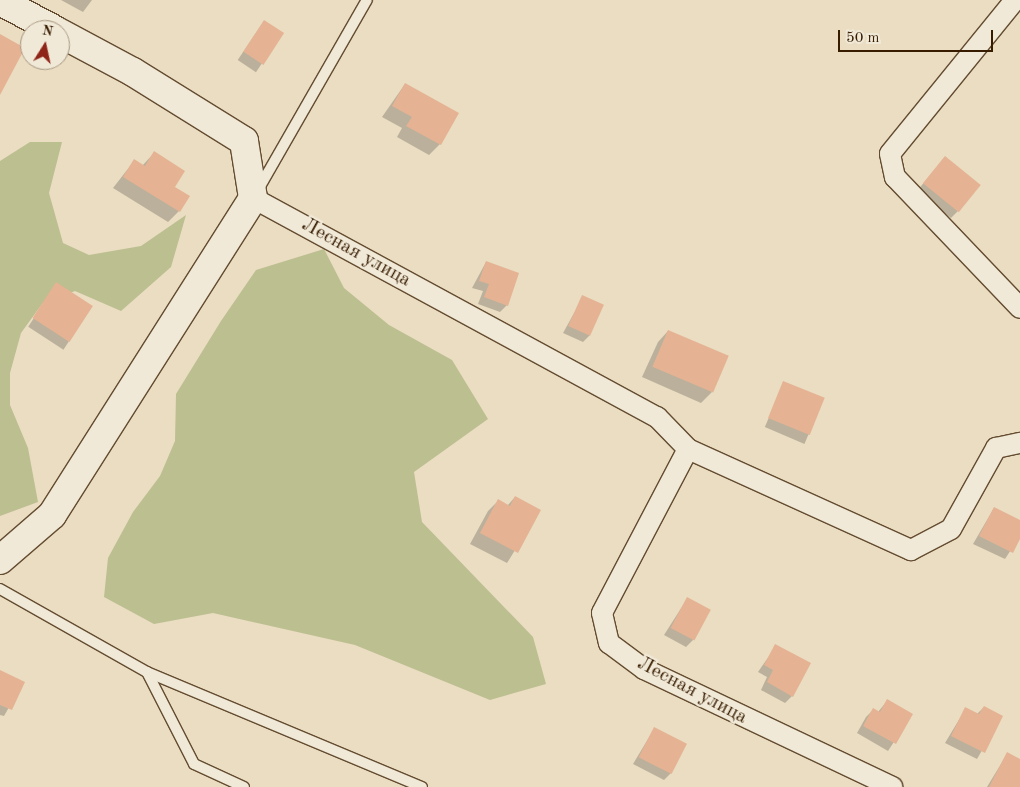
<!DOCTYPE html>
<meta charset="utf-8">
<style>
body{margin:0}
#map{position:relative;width:1020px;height:787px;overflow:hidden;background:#eaddc2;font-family:"Old Standard TT",serif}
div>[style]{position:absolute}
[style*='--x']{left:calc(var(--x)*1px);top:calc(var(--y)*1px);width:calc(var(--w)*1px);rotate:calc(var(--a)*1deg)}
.green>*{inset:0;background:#bcbf8f}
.shadow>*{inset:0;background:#0003;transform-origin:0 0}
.building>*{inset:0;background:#e5b393;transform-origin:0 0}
.roads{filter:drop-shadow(1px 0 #644c30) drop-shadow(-1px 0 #644c30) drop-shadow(0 1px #644c30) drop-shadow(0 -1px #644c30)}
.lane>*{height:10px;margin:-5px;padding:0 5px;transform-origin:5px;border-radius:5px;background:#f1e9d7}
.street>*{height:20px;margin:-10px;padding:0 10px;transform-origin:10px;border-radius:10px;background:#f1e9d7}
.secondary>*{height:28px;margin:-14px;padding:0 14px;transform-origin:14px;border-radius:14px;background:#f1e9d7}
span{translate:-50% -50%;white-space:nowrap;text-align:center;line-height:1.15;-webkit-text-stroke:4.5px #f1e9d7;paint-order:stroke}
.street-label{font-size:20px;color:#371c00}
.north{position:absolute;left:20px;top:20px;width:50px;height:50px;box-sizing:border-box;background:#f1e9d7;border:1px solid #a79781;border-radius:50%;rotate:10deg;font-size:14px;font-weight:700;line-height:20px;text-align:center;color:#371c00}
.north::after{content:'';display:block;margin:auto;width:18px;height:22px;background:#8f2418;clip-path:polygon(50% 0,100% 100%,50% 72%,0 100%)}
.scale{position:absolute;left:838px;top:30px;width:155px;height:22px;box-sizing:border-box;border:2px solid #371c00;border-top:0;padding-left:6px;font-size:15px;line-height:18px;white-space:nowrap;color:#371c00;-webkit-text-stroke:4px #f1e9d7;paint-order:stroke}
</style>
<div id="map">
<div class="green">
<div style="clip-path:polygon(30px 142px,62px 142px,49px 193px,63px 243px,89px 255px,141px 246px,186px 215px,171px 267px,121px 311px,75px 291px,42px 304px,21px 333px,10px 373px,10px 405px,28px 448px,38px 502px,0 516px,0 161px)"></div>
<div style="clip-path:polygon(324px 249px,344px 288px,389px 325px,452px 360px,488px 419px,414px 472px,422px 522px,533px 637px,546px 684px,490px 700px,355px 645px,213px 613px,154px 624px,104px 597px,108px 558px,133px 512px,160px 476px,175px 441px,176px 394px,221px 321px,256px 270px)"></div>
</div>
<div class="shadow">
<div style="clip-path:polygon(61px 0,92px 0,83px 12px)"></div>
<div style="left:264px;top:21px;width:22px;height:47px;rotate:34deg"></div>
<div style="clip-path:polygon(405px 84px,440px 144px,429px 155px,397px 137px,402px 128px,382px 117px)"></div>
<div style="clip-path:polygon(154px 153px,173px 187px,179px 211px,168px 222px,113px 188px,134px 161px,142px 166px)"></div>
<div style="clip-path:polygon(945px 157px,958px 211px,951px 218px,917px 191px)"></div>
<div style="clip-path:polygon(486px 262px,507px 305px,500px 312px,478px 304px,483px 291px,472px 288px)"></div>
<div style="left:56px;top:284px;width:42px;height:51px;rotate:33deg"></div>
<div style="clip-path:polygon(583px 297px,590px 335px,583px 342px,563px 333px)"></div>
<div style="clip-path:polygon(668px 331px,712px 392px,701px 403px,642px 377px,658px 342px)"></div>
<div style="left:784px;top:382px;width:43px;height:49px;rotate:23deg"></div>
<div style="clip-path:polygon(515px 497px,539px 511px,507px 563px,470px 544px,488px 511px,498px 501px,507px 506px)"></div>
<div style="clip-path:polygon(994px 508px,1020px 521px,1020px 536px,1005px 559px,973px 544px)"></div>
<div style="clip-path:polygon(687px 599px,693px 640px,686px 647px,664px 635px)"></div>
<div style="clip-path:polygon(776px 646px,792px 696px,785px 703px,761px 690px,767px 677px,758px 672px)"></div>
<div style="clip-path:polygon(0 672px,23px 683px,4px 716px,0 715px)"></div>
<div style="clip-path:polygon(887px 701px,912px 714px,888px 751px,857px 733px,866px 717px,873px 710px,878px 712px)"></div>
<div style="clip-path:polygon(984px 707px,1002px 716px,977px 759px,945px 743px,966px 708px,977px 714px)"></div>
<div style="clip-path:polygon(654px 729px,671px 773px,664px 780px,633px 764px)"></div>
<div style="clip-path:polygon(1007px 754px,1020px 761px,1020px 787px,987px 787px)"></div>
</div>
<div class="building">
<div style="left:264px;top:20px;width:24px;height:38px;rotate:33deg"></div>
<div style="clip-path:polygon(0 34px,25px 48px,0 95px)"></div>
<div style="clip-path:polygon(405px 83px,459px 113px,441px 145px,406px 126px,412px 117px,392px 106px)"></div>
<div style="clip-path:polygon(154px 151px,185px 171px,175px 187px,190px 196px,180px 212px,123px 177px,134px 159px,145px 166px)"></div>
<div style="left:945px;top:156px;width:46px;height:35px;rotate:39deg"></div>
<div style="clip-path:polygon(486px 261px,519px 273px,508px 306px,484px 297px,489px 284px,479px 281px)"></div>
<div style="left:56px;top:282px;width:44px;height:43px;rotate:33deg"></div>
<div style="left:582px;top:295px;width:24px;height:34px;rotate:24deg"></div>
<div style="left:668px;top:330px;width:66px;height:40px;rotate:23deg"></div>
<div style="left:783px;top:381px;width:45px;height:40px;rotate:22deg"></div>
<div style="clip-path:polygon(515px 496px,541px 510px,518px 553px,480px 533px,498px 499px,510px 506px)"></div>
<div style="clip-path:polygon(994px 507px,1020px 520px,1020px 539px,1013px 553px,979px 536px)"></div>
<div style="left:687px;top:597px;width:27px;height:35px;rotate:28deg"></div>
<div style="clip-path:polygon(775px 644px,811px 663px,793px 697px,767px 682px,773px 670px,764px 665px)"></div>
<div style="clip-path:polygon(0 670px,25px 682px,12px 710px,0 705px)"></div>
<div style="clip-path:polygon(887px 699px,913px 714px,896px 744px,863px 726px,873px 708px,880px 712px)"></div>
<div style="clip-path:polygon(984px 706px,1003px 716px,985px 753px,951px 736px,965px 707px,979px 714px)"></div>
<div style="left:654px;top:727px;width:37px;height:34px;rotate:27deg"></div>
<div style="clip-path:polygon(1007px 752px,1020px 759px,1020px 787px,989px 787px)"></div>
</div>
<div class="roads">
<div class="lane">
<div style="--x:258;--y:190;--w:219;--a:-60.2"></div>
<div style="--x:0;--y:589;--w:169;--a:29.5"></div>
<div style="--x:147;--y:672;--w:103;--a:62.9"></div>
<div style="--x:194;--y:764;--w:55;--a:24.7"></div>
<div style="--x:147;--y:672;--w:298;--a:22.7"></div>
</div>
<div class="street">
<div style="--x:1015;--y:0;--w:198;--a:129.1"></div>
<div style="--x:890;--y:154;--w:24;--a:78"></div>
<div style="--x:895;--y:177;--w:181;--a:46.3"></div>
<div style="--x:253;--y:198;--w:460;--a:28.5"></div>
<div style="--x:657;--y:417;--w:45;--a:45.9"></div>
<div style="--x:688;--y:449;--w:185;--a:117.7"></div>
<div style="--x:602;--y:613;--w:31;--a:77"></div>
<div style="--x:609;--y:643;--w:44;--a:36.6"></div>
<div style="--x:644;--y:669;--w:275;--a:25.4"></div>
<div style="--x:688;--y:449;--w:245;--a:24.4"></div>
<div style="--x:911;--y:550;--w:45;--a:-27.7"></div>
<div style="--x:951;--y:529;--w:93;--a:-60.9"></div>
<div style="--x:996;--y:448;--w:25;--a:-12"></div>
</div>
<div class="secondary">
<div style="--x:0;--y:1;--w:62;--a:27.8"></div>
<div style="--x:0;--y:560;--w:69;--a:-40.9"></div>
<div style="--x:52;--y:515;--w:375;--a:-57.6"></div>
<div style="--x:253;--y:198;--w:58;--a:-99"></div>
<div style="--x:244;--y:141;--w:131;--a:-148.1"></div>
<div style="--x:133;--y:72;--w:83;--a:-151.9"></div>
</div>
</div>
<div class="street-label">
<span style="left:356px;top:253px;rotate:29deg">Лесная улица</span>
<span style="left:692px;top:691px;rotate:28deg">Лесная улица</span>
</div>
<div class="north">N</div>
<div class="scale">50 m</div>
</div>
